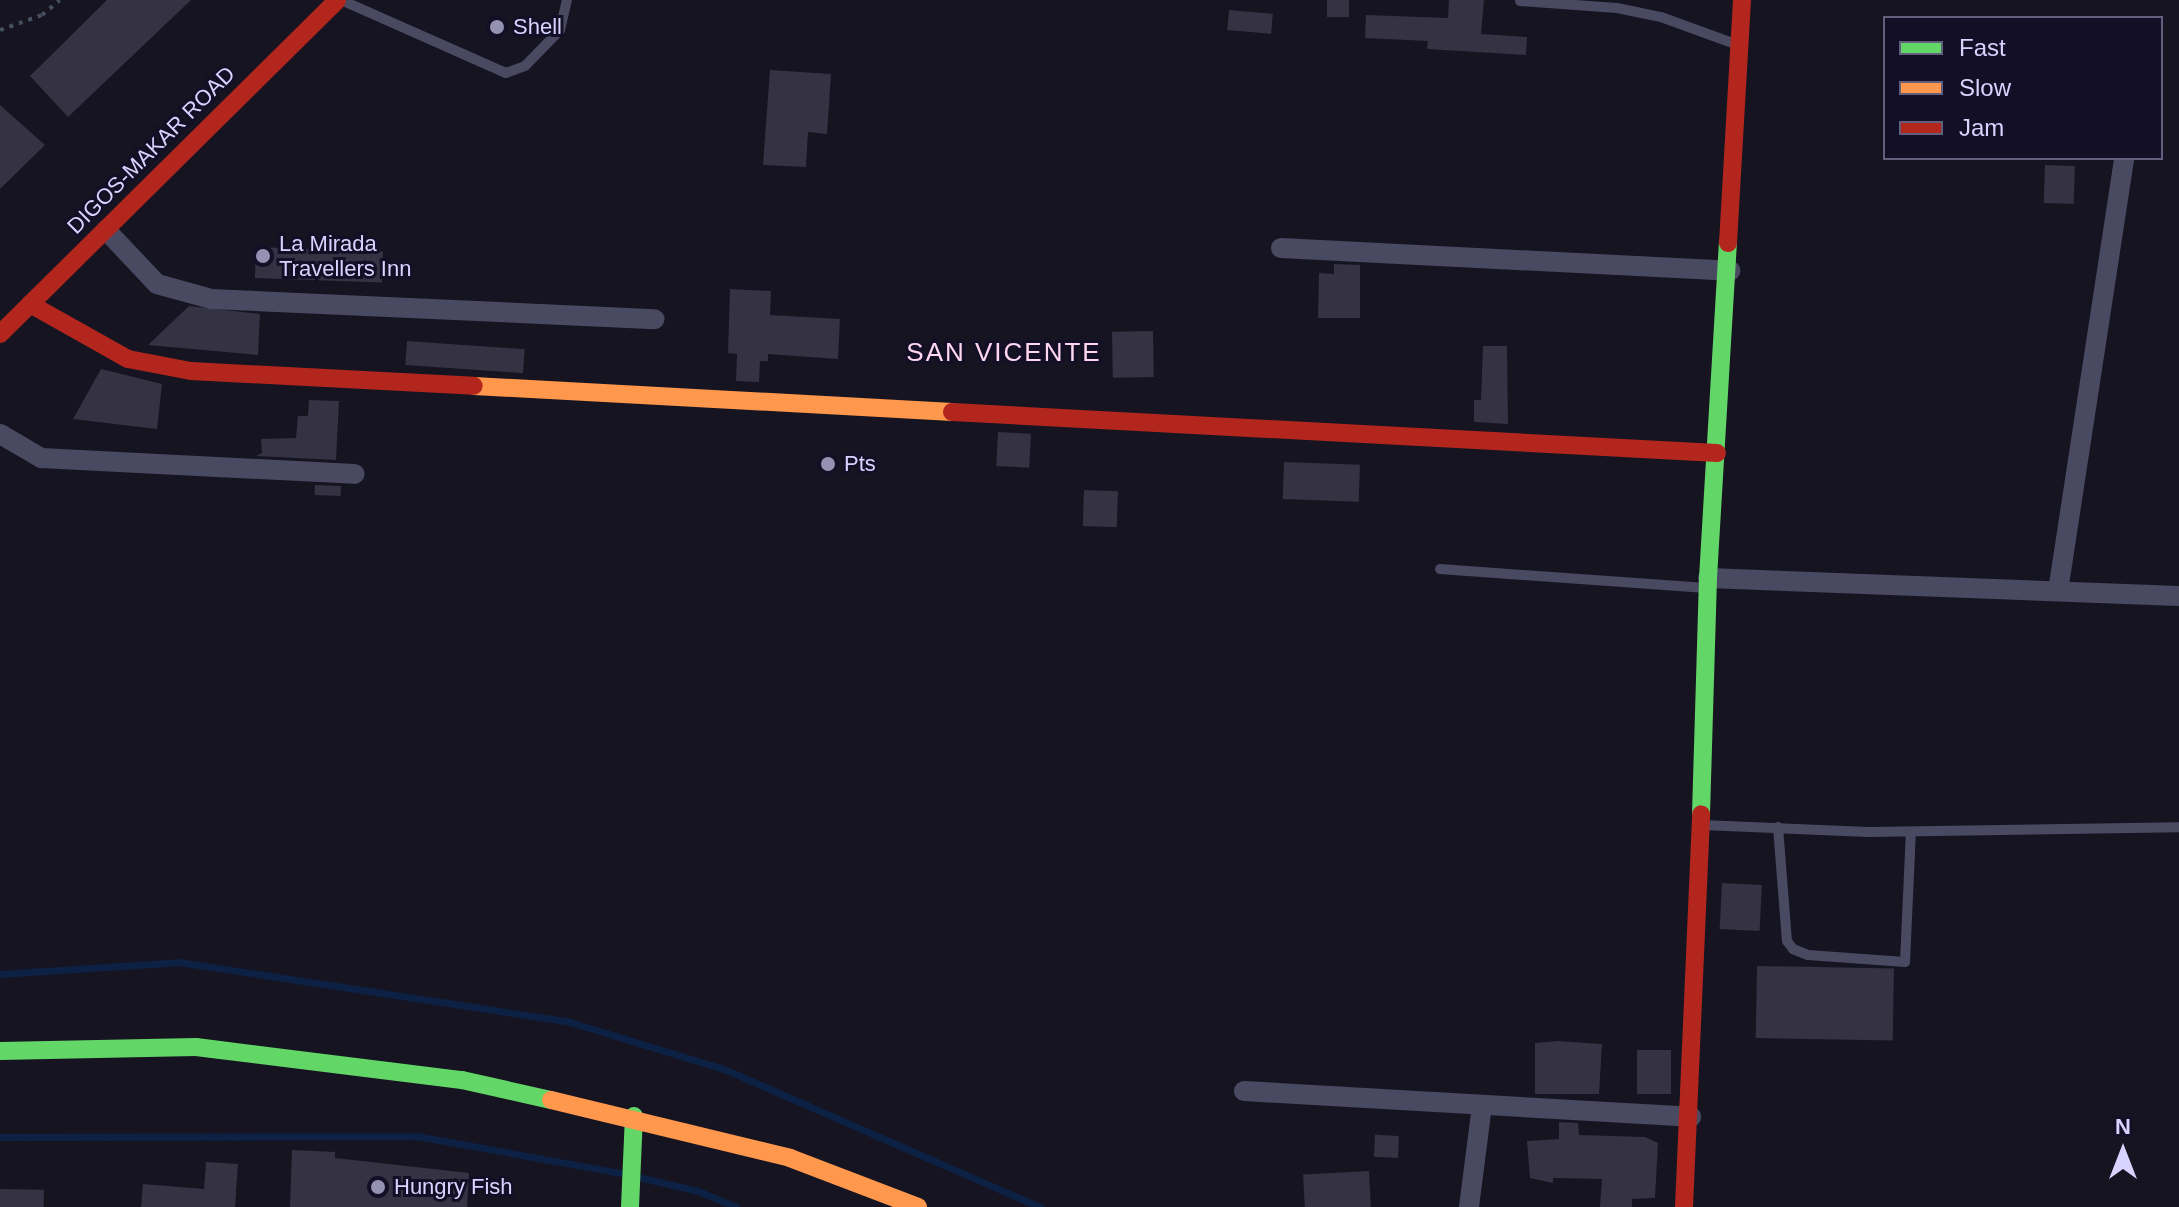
<!DOCTYPE html>
<style>
body{margin:0}
#map{position:relative;width:2179px;height:1207px;overflow:hidden;background:#161421;font-family:Arial,sans-serif}
div>[style]{position:absolute}
[style*='--x']{left:calc(var(--x)*1px);top:calc(var(--y)*1px);width:calc(var(--w)*1px);rotate:calc(var(--a)*1deg)}
.stream>*{height:7px;margin:-3.5px;padding:0 3.5px;transform-origin:3.5px;border-radius:3.5px;background:#0d2144}
.building>*{inset:0;background:#343243;transform-origin:0 0}
.path>*{height:4px;margin-top:-2px;transform-origin:0;background:repeating-linear-gradient(90deg,#44505f 0 4px,transparent 0 10px)}
.lane>*{height:10px;margin:-5px;padding:0 5px;transform-origin:5px;border-radius:5px;background:#4a4962}
.street>*{height:20px;margin:-10px;padding:0 10px;transform-origin:10px;border-radius:10px;background:#4a4962}
.fast>*{height:18px;margin:-9px;padding:0 9px;transform-origin:9px;border-radius:9px;background:#63d668}
.slow>*{height:18px;margin:-9px;padding:0 9px;transform-origin:9px;border-radius:9px;background:#ff974d}
.jam>*{height:18px;margin:-9px;padding:0 9px;transform-origin:9px;border-radius:9px;background:#b3261e}
.dots>*{width:22px;height:22px;translate:-50% -50%;box-sizing:border-box;border:4px solid #130f26;border-radius:50%}
span{translate:-50% -50%;white-space:nowrap;text-align:center;line-height:1.15;-webkit-text-stroke:6px #130f26;paint-order:stroke}
.poi-label{font-size:22px;color:#d9d4ff}
.left{translate:0 -50%;text-align:left}
.street-label{font-size:22px;color:#d9d4ff}
.quarter-label{font-size:26px;color:#ffd6f0;letter-spacing:2px}
.legend{position:absolute;left:1883px;top:16px;width:280px;height:144px;box-sizing:border-box;background:#130f26;border:2px solid #625e7d;margin:0;padding:10px 14px;list-style:none;font-size:24px;color:#d9d4ff}
.legend li{display:flex;align-items:center;gap:16px;height:40px}
.legend b{width:40px;border:2px solid #625e7d}
.north{position:absolute;left:2083px;top:1111px;width:80px;height:80px;-webkit-text-stroke:6px #130f26;paint-order:stroke;rotate:0deg;font-size:22px;font-weight:700;line-height:32px;text-align:center;color:#d9d4ff}
.north::after{content:'';display:block;margin:auto;width:28px;height:36px;background:#d9d4ff;clip-path:polygon(50% 0,100% 100%,50% 72%,0 100%)}
</style>
<div id="map">
<div class="stream">
<div style="--x:0;--y:974;--w:179;--a:-3.8"></div>
<div style="--x:179;--y:962;--w:396;--a:8.7"></div>
<div style="--x:570;--y:1022;--w:161;--a:17"></div>
<div style="--x:724;--y:1069;--w:345;--a:23.6"></div>
<div style="--x:0;--y:1137;--w:417;--a:-0.1"></div>
<div style="--x:417;--y:1136;--w:212;--a:10.3"></div>
<div style="--x:638;--y:1177;--w:62;--a:13.1"></div>
<div style="--x:698;--y:1191;--w:41;--a:22.8"></div>
</div>
<div class="building">
<div style="clip-path:polygon(107px 0,191px 0,68px 117px,30px 76px)"></div>
<div style="left:1327px;top:0;width:22px;height:17px"></div>
<div style="clip-path:polygon(1449px 0,1484px 0,1481px 34px,1527px 37px,1526px 55px,1427px 49px,1428px 41px,1365px 38px,1366px 15px,1448px 18px)"></div>
<div style="left:1229px;top:10px;width:44px;height:20px;rotate:5deg"></div>
<div style="clip-path:polygon(770px 70px,831px 74px,827px 134px,808px 132px,806px 167px,763px 165px)"></div>
<div style="clip-path:polygon(0 105px,45px 145px,0 189px)"></div>
<div style="left:2045px;top:165px;width:30px;height:38px;rotate:2deg"></div>
<div style="left:256px;top:247px;width:127px;height:31px;rotate:2deg"></div>
<div style="clip-path:polygon(1334px 264px,1360px 265px,1360px 318px,1318px 318px,1319px 273px,1334px 274px)"></div>
<div style="clip-path:polygon(730px 289px,771px 291px,770px 315px,840px 319px,838px 359px,768px 354px,768px 361px,760px 361px,759px 382px,736px 381px,737px 354px,728px 353px)"></div>
<div style="clip-path:polygon(189px 306px,260px 314px,258px 355px,148px 345px)"></div>
<div style="left:1153px;top:331px;width:46px;height:41px;rotate:89deg"></div>
<div style="left:407px;top:341px;width:118px;height:24px;rotate:4deg"></div>
<div style="clip-path:polygon(1483px 346px,1507px 346px,1508px 424px,1474px 422px,1474px 400px,1481px 400px)"></div>
<div style="clip-path:polygon(101px 369px,162px 384px,157px 429px,73px 419px)"></div>
<div style="clip-path:polygon(309px 400px,339px 401px,336px 460px,256px 456px,262px 453px,261px 439px,296px 438px,298px 416px,308px 416px)"></div>
<div style="left:998px;top:432px;width:33px;height:34px;rotate:3deg"></div>
<div style="left:1284px;top:462px;width:76px;height:37px;rotate:2deg"></div>
<div style="left:315px;top:485px;width:26px;height:10px;rotate:2deg"></div>
<div style="left:1084px;top:490px;width:34px;height:36px;rotate:2deg"></div>
<div style="left:1722px;top:883px;width:40px;height:46px;rotate:3deg"></div>
<div style="left:1757px;top:966px;width:137px;height:72px;rotate:1deg"></div>
<div style="clip-path:polygon(1558px 1041px,1602px 1044px,1599px 1094px,1535px 1094px,1535px 1043px)"></div>
<div style="left:1637px;top:1050px;width:34px;height:44px"></div>
<div style="clip-path:polygon(1559px 1122px,1578px 1123px,1579px 1135px,1645px 1137px,1658px 1143px,1655px 1198px,1632px 1199px,1632px 1207px,1600px 1207px,1602px 1179px,1553px 1178px,1553px 1183px,1530px 1178px,1527px 1141px,1559px 1139px)"></div>
<div style="left:1399px;top:1136px;width:22px;height:24px;rotate:93deg"></div>
<div style="clip-path:polygon(292px 1150px,335px 1152px,335px 1158px,469px 1173px,467px 1207px,290px 1207px)"></div>
<div style="clip-path:polygon(206px 1162px,238px 1164px,235px 1207px,141px 1207px,143px 1184px,204px 1189px)"></div>
<div style="left:1369px;top:1171px;width:36px;height:66px;rotate:87deg"></div>
<div style="left:0;top:1189px;width:44px;height:18px;rotate:1deg"></div>
</div>
<div class="path">
<div style="--x:0;--y:30;--w:45;--a:-19.7"></div>
<div style="--x:42;--y:15;--w:23;--a:-40"></div>
</div>
<div class="lane">
<div style="--x:341;--y:0;--w:180;--a:23.9"></div>
<div style="--x:506;--y:73;--w:20;--a:-20"></div>
<div style="--x:525;--y:66;--w:50;--a:-45.8"></div>
<div style="--x:560;--y:30;--w:31;--a:-77"></div>
<div style="--x:1520;--y:1;--w:97;--a:4.1"></div>
<div style="--x:1617;--y:8;--w:45;--a:11.6"></div>
<div style="--x:1661;--y:17;--w:79;--a:20"></div>
<div style="--x:1440;--y:569;--w:267;--a:4.1"></div>
<div style="--x:1702;--y:825;--w:167;--a:2.4"></div>
<div style="--x:1869;--y:832;--w:310;--a:-0.9"></div>
<div style="--x:1778;--y:827;--w:114;--a:85.5"></div>
<div style="--x:1787;--y:941;--w:10;--a:53"></div>
<div style="--x:1793;--y:949;--w:16;--a:22"></div>
<div style="--x:1808;--y:955;--w:97;--a:4.1"></div>
<div style="--x:1905;--y:962;--w:130;--a:-87.4"></div>
</div>
<div class="street">
<div style="--x:106;--y:230;--w:74;--a:46.6"></div>
<div style="--x:157;--y:284;--w:56;--a:15.5"></div>
<div style="--x:211;--y:299;--w:444;--a:2.6"></div>
<div style="--x:1281;--y:248;--w:450;--a:2.9"></div>
<div style="--x:0;--y:434;--w:48;--a:30.3"></div>
<div style="--x:41;--y:458;--w:314;--a:2.9"></div>
<div style="--x:1708;--y:578;--w:471;--a:2.2"></div>
<div style="--x:2058;--y:591;--w:438;--a:-81.3"></div>
<div style="--x:1244;--y:1091;--w:448;--a:3.3"></div>
<div style="--x:1469;--y:1207;--w:102;--a:-82.7"></div>
</div>
<div class="fast">
<div style="--x:1701;--y:814;--w:236;--a:-88.3"></div>
<div style="--x:1708;--y:578;--w:336;--a:-86.6"></div>
<div style="--x:0;--y:1051;--w:196;--a:-1.2"></div>
<div style="--x:196;--y:1047;--w:268;--a:7.1"></div>
<div style="--x:462;--y:1080;--w:91;--a:12.7"></div>
<div style="--x:630;--y:1207;--w:91;--a:-87.5"></div>
</div>
<div class="slow">
<div style="--x:474;--y:386;--w:479;--a:3.1"></div>
<div style="--x:551;--y:1100;--w:246;--a:13.6"></div>
<div style="--x:790;--y:1158;--w:137;--a:20.9"></div>
</div>
<div class="jam">
<div style="--x:1728;--y:243;--w:243;--a:-86.7"></div>
<div style="--x:30;--y:304;--w:112;--a:29.3"></div>
<div style="--x:128;--y:359;--w:64;--a:10.8"></div>
<div style="--x:191;--y:371;--w:283;--a:3"></div>
<div style="--x:0;--y:334;--w:474;--a:-44.7"></div>
<div style="--x:952;--y:412;--w:766;--a:3.07"></div>
<div style="--x:1684;--y:1207;--w:393;--a:-87.5"></div>
</div>
<div class="dots">
<div style="left:497px;top:27px;background:#9591b1"></div>
<div style="left:263px;top:256px;background:#9591b1"></div>
<div style="left:828px;top:464px;background:#9591b1"></div>
<div style="left:378px;top:1187px;background:#9591b1"></div>
</div>
<div class="poi-label">
<span class="left" style="left:513px;top:27px">Shell</span>
<span class="left" style="left:279px;top:256px">La Mirada<br>Travellers Inn</span>
<span class="left" style="left:844px;top:464px">Pts</span>
<span class="left" style="left:394px;top:1187px">Hungry Fish</span>
</div>
<div class="street-label">
<span style="left:151px;top:150px;rotate:-45deg">DIGOS-MAKAR ROAD</span>
</div>
<div class="quarter-label">
<span style="left:1004px;top:353px">SAN VICENTE</span>
</div>
<ul class="legend">
<li><b style="height:10px;background:#63d668"></b>Fast</li>
<li><b style="height:10px;background:#ff974d"></b>Slow</li>
<li><b style="height:10px;background:#b3261e"></b>Jam</li>
</ul>
<div class="north">N</div>
</div>
